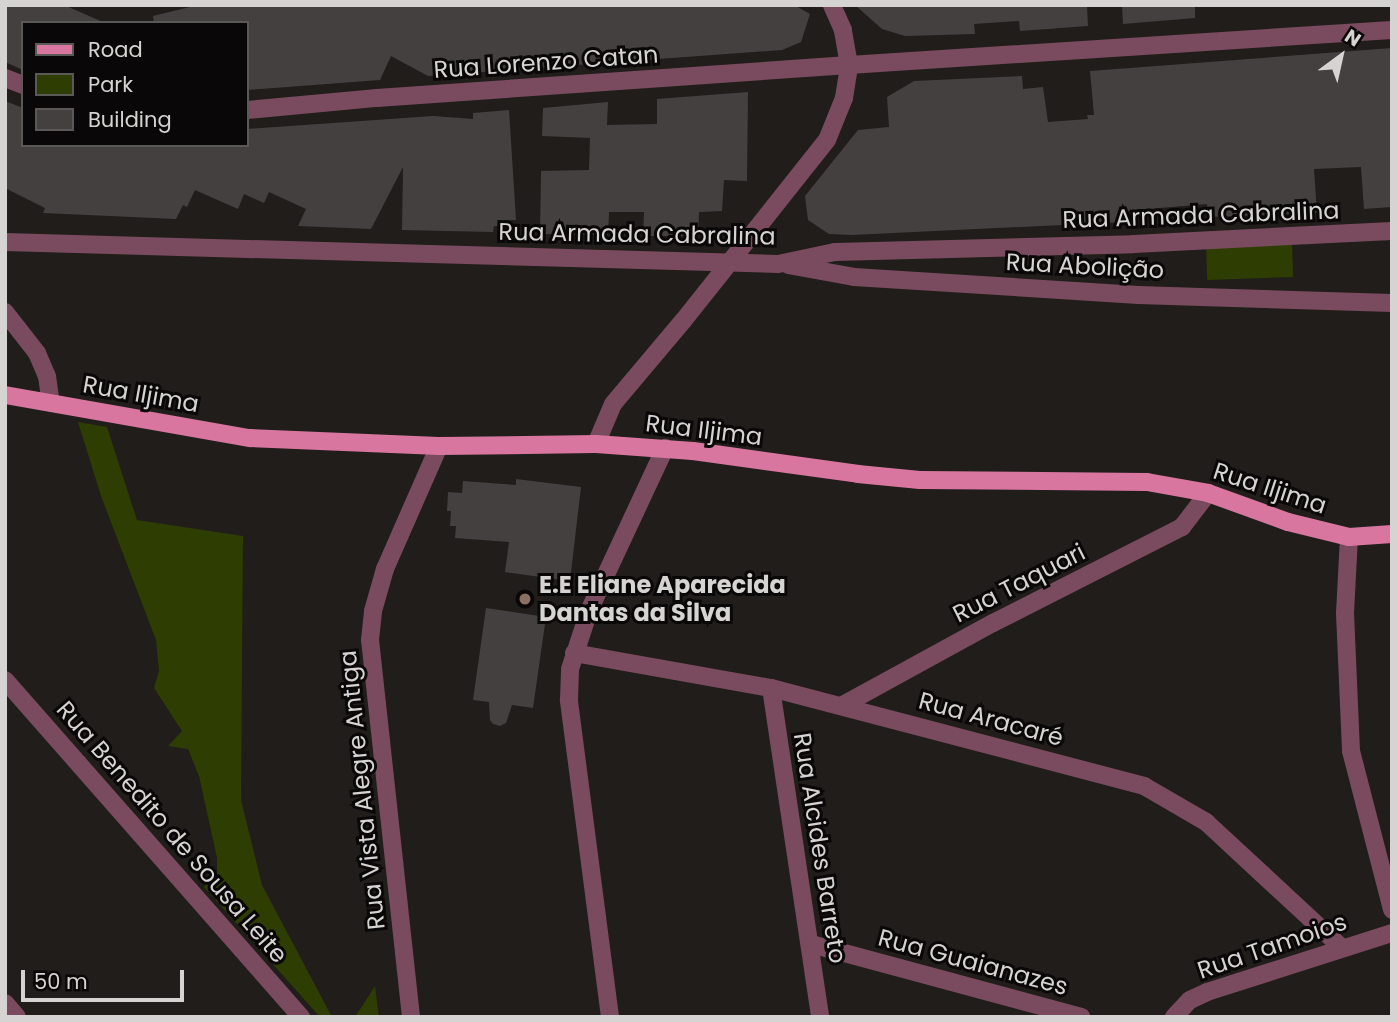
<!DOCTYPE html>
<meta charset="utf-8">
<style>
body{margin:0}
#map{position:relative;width:1397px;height:1022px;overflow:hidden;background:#201d1a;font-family:Poppins,sans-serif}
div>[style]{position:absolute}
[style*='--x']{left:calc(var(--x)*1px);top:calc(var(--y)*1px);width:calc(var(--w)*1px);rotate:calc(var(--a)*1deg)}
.green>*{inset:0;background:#2e3d01;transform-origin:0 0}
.building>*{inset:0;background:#454040}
.minor>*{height:18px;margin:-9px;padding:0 9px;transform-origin:9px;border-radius:9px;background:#7a4b5e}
.major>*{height:18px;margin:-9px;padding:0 9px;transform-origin:9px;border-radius:9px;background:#d876a0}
.dots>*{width:19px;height:19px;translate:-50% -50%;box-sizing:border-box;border:4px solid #090707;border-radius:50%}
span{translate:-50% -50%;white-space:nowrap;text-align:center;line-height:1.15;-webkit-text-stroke:6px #090707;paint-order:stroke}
.street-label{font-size:24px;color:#d6d4d2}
.poi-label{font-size:24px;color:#d6d4d2;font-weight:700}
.left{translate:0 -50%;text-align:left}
.frame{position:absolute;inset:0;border:7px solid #d6d4d2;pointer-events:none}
.legend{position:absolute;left:21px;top:21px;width:228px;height:126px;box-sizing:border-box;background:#090707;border:2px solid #5b5958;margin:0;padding:9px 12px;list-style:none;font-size:21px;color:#d6d4d2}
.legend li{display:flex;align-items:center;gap:14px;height:35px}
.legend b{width:35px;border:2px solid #5b5958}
.north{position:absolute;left:1306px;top:21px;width:70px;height:70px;-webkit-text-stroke:5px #090707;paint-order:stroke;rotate:33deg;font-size:19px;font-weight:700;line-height:28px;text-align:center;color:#d6d4d2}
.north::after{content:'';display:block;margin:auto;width:24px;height:32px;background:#d6d4d2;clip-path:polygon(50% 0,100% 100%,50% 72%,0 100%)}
.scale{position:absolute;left:21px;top:970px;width:163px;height:32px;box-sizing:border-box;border:4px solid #d6d4d2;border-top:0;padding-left:9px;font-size:21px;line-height:24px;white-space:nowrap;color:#d6d4d2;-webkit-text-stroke:5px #090707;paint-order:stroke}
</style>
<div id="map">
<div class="green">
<div style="left:1292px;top:243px;width:34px;height:86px;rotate:88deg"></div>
<div style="clip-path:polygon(78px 422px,107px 427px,137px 520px,243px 536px,241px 800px,262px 885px,332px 1017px,320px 1017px,204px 887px,217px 872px,217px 858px,199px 776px,188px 749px,168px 746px,182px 731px,154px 688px,159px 671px,156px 640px,101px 496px)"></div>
<div style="clip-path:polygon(375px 986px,379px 1017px,355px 1017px)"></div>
</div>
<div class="building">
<div style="clip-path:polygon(5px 5px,64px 5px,105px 23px,23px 23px,23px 70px,5px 62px)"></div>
<div style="clip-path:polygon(198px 5px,794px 5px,810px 14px,801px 42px,782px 50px,428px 76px,391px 56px,380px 80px,247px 90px,247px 23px,154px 23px,153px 16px)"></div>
<div style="clip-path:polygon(855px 5px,1087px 5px,1088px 26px,1020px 31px,1019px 21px,974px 24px,975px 34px,905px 36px,882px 29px)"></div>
<div style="clip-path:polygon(1122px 5px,1195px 5px,1195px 18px,1123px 24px)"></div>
<div style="clip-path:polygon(1392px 48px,1392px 207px,1364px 209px,1361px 167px,1314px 169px,1317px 213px,1208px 217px,1207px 204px,1124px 211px,1125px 222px,852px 235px,829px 234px,808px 220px,805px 196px,858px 130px,889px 127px,887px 97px,914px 81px,1022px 76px,1023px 89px,1043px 87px,1048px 122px,1088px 119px,1087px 115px,1094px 115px,1090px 71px)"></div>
<div style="clip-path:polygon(748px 92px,747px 181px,724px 180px,722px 211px,699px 212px,698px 236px,643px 236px,644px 212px,609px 212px,608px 235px,540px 234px,541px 171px,589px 170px,590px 138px,542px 136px,543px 108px,608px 102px,607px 125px,657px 124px,657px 99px)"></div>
<div style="clip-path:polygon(5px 101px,23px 108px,23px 145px,247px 145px,247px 129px,433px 116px,473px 119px,473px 113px,509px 110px,516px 220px,504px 220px,504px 226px,494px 226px,493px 232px,402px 230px,403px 167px,371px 229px,298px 226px,306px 209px,269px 192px,264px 203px,244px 194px,238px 209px,195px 190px,187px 207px,183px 205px,176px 219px,43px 213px,45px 208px,5px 188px)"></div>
<div style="clip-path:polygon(516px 479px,581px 487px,570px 581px,505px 572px,509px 542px,455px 538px,456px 526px,450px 526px,451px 511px,447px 511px,448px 492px,462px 493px,463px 481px,516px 485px)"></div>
<div style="clip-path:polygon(486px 608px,546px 617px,533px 708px,512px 705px,506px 723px,500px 726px,493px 724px,490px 720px,489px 702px,473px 700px)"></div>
</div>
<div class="minor">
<div style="--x:5;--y:78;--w:19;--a:21"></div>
<div style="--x:247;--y:110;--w:131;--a:-5.3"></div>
<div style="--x:377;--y:98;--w:473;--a:-4"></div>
<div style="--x:849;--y:65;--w:544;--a:-3.69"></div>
<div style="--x:5;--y:242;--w:773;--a:1.63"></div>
<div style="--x:778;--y:264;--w:58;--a:-11.9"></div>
<div style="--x:835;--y:252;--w:299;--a:-1.5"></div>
<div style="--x:1134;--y:244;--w:258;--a:-2.9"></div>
<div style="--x:788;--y:265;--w:67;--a:10.3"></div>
<div style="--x:854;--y:277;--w:285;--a:3.6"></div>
<div style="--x:1138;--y:295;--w:254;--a:1.8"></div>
<div style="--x:5;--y:312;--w:52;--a:52"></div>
<div style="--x:37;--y:353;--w:25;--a:67"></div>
<div style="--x:47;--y:376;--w:27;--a:82"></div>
<div style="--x:596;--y:444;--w:43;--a:-67"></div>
<div style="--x:613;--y:404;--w:109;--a:-49.9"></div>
<div style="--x:683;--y:321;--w:231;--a:-51.5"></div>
<div style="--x:827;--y:140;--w:45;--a:-68"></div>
<div style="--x:844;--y:98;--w:33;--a:-81"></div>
<div style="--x:849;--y:65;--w:36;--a:-100"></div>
<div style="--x:843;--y:30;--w:27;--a:-114"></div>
<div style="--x:1349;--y:537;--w:76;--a:93"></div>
<div style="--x:1345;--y:613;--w:138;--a:87.5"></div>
<div style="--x:1351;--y:751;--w:164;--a:75.5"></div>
<div style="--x:574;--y:653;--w:200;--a:10.1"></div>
<div style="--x:771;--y:688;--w:386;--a:14.7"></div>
<div style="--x:1144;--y:786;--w:72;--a:30.1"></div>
<div style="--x:1206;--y:822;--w:184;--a:42.8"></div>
<div style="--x:5;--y:680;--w:449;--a:48.7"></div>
<div style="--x:771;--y:688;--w:333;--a:81.5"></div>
<div style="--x:843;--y:705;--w:171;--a:-28.7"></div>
<div style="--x:993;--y:623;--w:212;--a:-26.9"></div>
<div style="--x:1182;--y:527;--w:43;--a:-52.6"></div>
<div style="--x:811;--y:944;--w:280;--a:15.1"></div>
<div style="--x:5;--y:1003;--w:18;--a:49"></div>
<div style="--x:411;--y:1017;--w:379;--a:-96.2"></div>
<div style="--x:370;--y:640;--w:29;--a:-84"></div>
<div style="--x:373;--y:611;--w:44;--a:-74.1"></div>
<div style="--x:385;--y:569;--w:134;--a:-66.3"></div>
<div style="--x:610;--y:1017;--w:320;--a:-97.4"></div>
<div style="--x:569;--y:700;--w:31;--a:-88"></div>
<div style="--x:570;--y:669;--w:61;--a:-71.9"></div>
<div style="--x:589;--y:611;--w:180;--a:-65"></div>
<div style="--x:1174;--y:1017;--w:23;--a:-47"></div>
<div style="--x:1190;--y:1000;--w:19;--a:-25"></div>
<div style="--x:1207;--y:992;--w:194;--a:-17.7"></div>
</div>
<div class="major">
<div style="--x:5;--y:395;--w:249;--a:10"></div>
<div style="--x:250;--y:438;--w:189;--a:2.4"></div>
<div style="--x:439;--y:446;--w:157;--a:-0.7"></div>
<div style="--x:596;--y:444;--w:97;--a:4.1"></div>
<div style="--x:693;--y:451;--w:167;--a:7.9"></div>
<div style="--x:858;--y:474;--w:62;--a:5.5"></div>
<div style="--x:920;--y:480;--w:227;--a:0.5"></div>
<div style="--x:1147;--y:482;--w:62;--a:10.2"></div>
<div style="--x:1208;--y:493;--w:85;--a:19.9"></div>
<div style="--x:1288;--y:522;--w:63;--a:13.8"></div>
<div style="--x:1349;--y:537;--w:43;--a:-4"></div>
</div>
<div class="dots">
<div style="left:525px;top:599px;background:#8d6e63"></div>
</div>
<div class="street-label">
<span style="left:546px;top:62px;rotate:-4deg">Rua Lorenzo Catan</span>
<span style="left:1201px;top:215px;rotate:-2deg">Rua Armada Cabralina</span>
<span style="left:637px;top:234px;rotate:1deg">Rua Armada Cabralina</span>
<span style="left:1085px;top:266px;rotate:3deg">Rua Abolição</span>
<span style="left:141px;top:394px;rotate:10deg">Rua Iljima</span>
<span style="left:704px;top:430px;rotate:7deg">Rua Iljima</span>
<span style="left:1270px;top:488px;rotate:18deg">Rua Iljima</span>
<span style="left:1019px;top:583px;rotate:-27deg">Rua Taquari</span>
<span style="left:991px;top:719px;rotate:15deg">Rua Aracaré</span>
<span style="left:362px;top:790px;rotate:-96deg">Rua Vista Alegre Antiga</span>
<span style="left:172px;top:832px;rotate:49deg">Rua Benedito de Sousa Leite</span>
<span style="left:820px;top:848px;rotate:81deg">Rua Alcides Barreto</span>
<span style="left:1272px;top:946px;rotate:-19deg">Rua Tamoios</span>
<span style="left:973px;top:962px;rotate:15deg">Rua Guaianazes</span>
</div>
<div class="poi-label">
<span class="left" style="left:539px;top:599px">E.E Eliane Aparecida<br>Dantas da Silva</span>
</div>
<div class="frame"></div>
<ul class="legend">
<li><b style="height:9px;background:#d876a0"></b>Road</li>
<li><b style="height:19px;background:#2e3d01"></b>Park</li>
<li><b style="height:19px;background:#454040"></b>Building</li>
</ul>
<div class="north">N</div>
<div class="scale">50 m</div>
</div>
